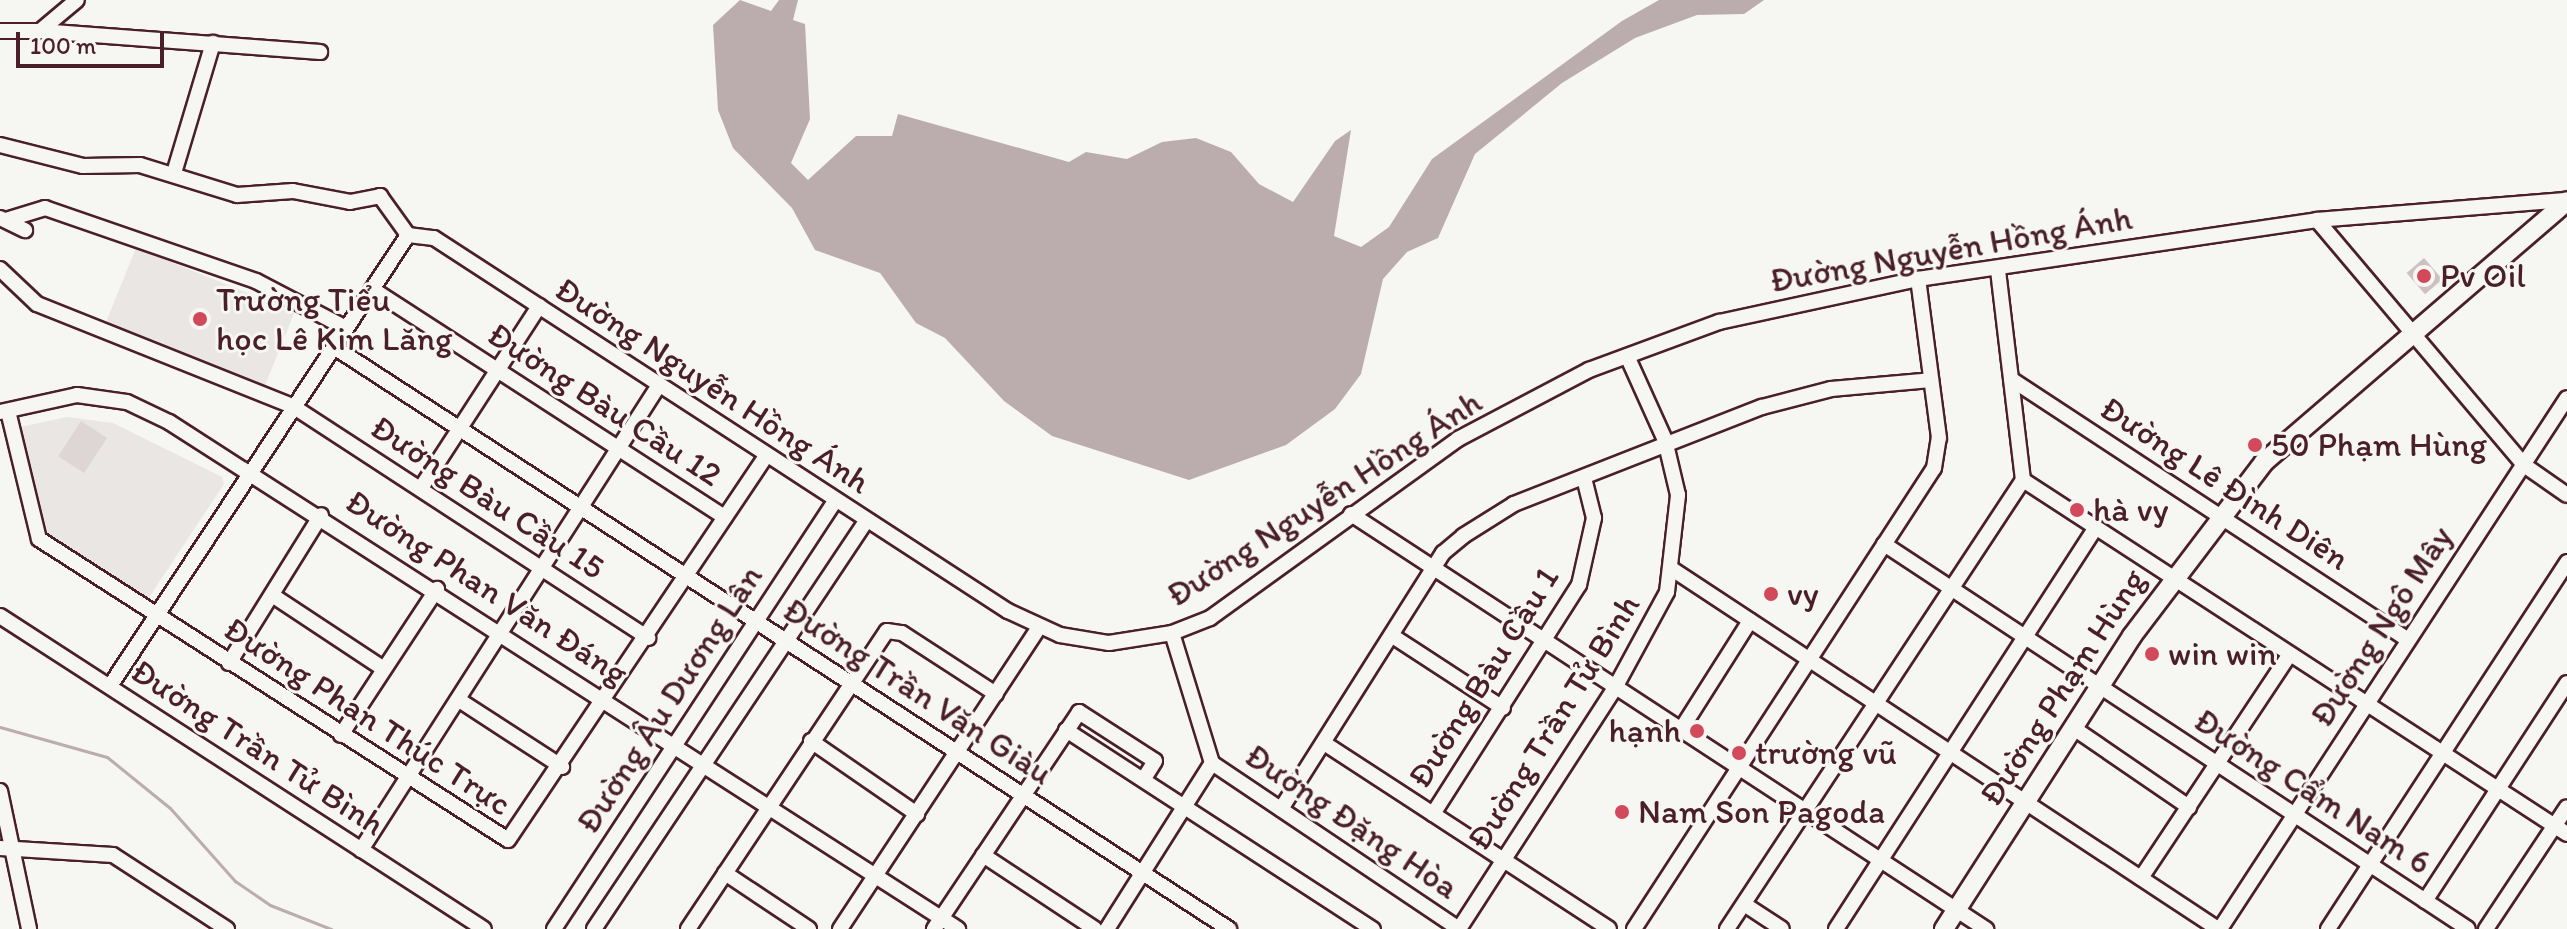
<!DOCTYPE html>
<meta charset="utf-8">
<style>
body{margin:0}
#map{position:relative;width:2567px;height:929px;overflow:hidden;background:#f6f6f2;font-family:Itim,sans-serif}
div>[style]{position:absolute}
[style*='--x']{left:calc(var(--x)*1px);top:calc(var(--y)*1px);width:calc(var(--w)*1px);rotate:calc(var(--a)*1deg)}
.built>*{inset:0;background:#e9e6e3;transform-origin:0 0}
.green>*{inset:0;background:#ddd6d5;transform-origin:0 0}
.water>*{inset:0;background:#bbadae}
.stream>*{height:3px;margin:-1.5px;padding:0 1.5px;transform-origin:1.5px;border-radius:1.5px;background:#bbadae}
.building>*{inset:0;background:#ccc1c0;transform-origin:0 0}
.roads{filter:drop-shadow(2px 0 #4a1f2b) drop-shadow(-2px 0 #4a1f2b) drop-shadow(0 2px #4a1f2b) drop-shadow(0 -2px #4a1f2b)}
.minor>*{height:14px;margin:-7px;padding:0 7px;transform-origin:7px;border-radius:7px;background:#f6f6f2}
.major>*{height:18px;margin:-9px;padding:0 9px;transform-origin:9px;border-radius:9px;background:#f6f6f2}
.dots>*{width:22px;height:22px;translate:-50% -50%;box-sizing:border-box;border:4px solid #f6f6f2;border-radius:50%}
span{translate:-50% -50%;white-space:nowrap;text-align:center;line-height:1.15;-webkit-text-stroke:6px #f6f6f2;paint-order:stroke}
.street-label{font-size:34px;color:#4a1f2b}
.poi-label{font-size:34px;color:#4a1f2b}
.left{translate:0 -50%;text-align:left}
.right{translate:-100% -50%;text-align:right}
.scale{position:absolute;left:16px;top:32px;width:148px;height:36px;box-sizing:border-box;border:4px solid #4a1f2b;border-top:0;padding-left:10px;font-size:24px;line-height:28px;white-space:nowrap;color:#4a1f2b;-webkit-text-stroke:6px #f6f6f2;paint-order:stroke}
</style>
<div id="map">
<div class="built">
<div style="left:136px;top:248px;width:171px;height:84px;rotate:22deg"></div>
<div style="clip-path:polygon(67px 417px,113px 423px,222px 477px,224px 484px,146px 602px,42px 537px,16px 428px)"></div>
</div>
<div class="green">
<div style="left:81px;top:421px;width:31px;height:42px;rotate:33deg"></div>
</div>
<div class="water">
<div style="clip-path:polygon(740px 0,771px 11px,779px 0,798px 0,793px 20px,805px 24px,810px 119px,791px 163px,808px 180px,856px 136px,892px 136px,898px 114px,1069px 162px,1086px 152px,1127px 159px,1162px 142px,1196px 138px,1231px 152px,1259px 184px,1293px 202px,1335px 141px,1351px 130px,1334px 236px,1361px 247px,1389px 227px,1432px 159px,1622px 21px,1659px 0,1764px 0,1744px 14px,1697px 15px,1635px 38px,1562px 83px,1475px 154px,1438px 238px,1407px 252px,1383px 279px,1361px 374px,1335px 409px,1286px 445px,1189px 480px,1052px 436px,1004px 401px,945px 338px,916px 323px,880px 273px,815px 250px,792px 208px,733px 148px,718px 110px,713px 25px)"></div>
</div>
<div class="stream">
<div style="--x:0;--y:727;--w:111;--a:15.7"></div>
<div style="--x:107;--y:757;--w:81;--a:39"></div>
<div style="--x:170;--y:808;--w:98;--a:48.3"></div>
<div style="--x:235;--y:881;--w:42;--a:34.4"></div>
<div style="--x:270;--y:905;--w:66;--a:21.5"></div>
</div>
<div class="building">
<div style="left:2424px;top:258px;width:28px;height:23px;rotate:49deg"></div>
</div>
<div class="roads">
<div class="minor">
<div style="--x:0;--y:31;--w:40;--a:0"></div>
<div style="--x:40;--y:31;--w:48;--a:-40"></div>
<div style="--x:40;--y:31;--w:281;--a:4.3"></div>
<div style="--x:0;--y:145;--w:86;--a:14.2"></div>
<div style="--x:83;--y:166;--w:57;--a:-1"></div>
<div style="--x:140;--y:165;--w:102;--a:17.2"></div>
<div style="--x:237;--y:195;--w:56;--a:-4.1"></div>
<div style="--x:293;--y:191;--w:58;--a:10.9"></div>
<div style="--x:350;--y:202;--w:31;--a:-11"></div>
<div style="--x:380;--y:196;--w:48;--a:54.3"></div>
<div style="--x:174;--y:173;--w:136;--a:-73.3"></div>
<div style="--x:0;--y:218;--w:28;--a:26"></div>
<div style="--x:6;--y:220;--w:41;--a:-17.1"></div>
<div style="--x:45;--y:208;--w:223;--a:19.1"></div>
<div style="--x:256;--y:281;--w:102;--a:27.6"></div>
<div style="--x:2317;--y:220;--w:321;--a:49.8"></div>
<div style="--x:2524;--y:465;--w:52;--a:34.9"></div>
<div style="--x:408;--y:235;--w:26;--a:7"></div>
<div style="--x:434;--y:238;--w:685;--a:33.02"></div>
<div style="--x:1008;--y:611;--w:57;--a:24.8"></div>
<div style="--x:1060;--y:635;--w:50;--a:9.3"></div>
<div style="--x:1109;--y:643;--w:64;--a:-9"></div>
<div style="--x:1172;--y:633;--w:41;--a:-21.5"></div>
<div style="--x:1210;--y:618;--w:306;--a:-35.8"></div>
<div style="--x:1458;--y:439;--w:148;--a:-27.8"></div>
<div style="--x:1589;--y:370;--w:139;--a:-20.3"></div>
<div style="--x:1719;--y:322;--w:204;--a:-12.2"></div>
<div style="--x:1918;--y:279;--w:403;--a:-8.4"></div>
<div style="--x:2317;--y:220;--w:251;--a:-4.6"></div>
<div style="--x:0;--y:269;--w:51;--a:43.4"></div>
<div style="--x:37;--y:304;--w:277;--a:21.8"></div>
<div style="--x:294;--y:407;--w:423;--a:33.1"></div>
<div style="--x:372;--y:289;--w:420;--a:32.9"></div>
<div style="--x:334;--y:347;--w:1068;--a:33.04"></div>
<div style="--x:2011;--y:379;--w:472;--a:33.3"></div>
<div style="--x:8;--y:411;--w:132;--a:76.4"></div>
<div style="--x:39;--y:539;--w:557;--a:32.69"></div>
<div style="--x:508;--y:840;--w:463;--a:-56.1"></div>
<div style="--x:0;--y:412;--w:79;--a:-12.4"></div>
<div style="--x:77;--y:395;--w:50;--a:8"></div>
<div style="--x:127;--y:402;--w:47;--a:25.5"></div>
<div style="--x:169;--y:422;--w:938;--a:32.72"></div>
<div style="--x:2023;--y:480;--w:649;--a:33.05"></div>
<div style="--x:421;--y:488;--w:217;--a:-57"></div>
<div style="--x:1351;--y:514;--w:759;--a:33.17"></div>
<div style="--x:1884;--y:544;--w:699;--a:33.39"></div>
<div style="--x:1672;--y:569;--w:654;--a:33.4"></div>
<div style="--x:272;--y:595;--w:134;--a:33.5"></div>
<div style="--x:0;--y:616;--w:576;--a:32.89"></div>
<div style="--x:1394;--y:637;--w:130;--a:33.1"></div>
<div style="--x:229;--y:663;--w:174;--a:-58.1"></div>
<div style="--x:110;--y:686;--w:541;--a:-56.55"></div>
<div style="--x:459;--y:700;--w:123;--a:33"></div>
<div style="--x:2072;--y:727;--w:142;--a:34.4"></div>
<div style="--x:1682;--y:728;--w:127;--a:-57.6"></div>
<div style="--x:1066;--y:730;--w:366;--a:33"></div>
<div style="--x:341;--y:735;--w:175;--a:-56.7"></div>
<div style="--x:811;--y:741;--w:129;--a:34.6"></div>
<div style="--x:1324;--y:743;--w:340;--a:33.1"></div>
<div style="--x:1212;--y:763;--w:298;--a:33.9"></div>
<div style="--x:0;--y:791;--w:141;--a:78.1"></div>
<div style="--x:1281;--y:809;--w:303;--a:-57.7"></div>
<div style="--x:1443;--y:553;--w:26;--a:-40"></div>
<div style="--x:1463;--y:536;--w:60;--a:-32.1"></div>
<div style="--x:1514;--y:504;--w:266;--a:-21.4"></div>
<div style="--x:1762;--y:407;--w:71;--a:-14.6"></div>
<div style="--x:1831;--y:389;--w:100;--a:-5.1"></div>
<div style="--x:1433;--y:814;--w:272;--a:-57.5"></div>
<div style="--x:1579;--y:585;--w:69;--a:-77.4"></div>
<div style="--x:1594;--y:518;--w:41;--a:-104"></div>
<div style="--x:0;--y:848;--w:113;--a:3.5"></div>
<div style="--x:113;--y:855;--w:136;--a:33"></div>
<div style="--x:361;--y:850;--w:552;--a:-57.35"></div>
<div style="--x:983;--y:855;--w:134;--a:33.5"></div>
<div style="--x:725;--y:873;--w:101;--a:33.7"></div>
<div style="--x:2141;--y:878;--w:268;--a:-56.4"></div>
<div style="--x:2425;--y:901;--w:260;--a:-56.9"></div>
<div style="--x:1744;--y:904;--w:45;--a:33.3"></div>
<div style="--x:554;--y:929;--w:512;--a:-56.71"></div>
<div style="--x:594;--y:929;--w:490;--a:-56.3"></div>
<div style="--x:688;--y:929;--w:358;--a:-56.3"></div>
<div style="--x:887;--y:631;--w:15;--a:8"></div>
<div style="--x:902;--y:633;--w:112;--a:33"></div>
<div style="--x:840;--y:929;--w:362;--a:-56.6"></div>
<div style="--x:934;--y:929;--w:261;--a:-56.2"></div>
<div style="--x:1079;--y:712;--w:90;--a:32.8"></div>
<div style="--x:1155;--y:761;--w:22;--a:122"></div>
<div style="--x:1107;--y:929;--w:196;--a:-57.7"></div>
<div style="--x:1212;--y:763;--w:136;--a:-107.1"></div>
<div style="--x:1459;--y:929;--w:289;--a:-57.1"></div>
<div style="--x:1616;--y:686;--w:107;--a:-61.5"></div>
<div style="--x:1667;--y:592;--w:98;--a:-83.5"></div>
<div style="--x:1678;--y:495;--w:57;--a:-103.3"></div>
<div style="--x:1665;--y:440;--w:92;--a:-114.3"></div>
<div style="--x:1634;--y:929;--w:550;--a:-56.95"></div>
<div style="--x:1934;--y:468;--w:30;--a:-81"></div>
<div style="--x:1939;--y:438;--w:160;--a:-97.5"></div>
<div style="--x:1727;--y:929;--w:538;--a:-56.61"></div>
<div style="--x:2023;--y:480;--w:212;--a:-96.8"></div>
<div style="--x:1836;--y:929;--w:477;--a:-57.1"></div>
<div style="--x:2220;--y:929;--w:634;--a:-56.84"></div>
<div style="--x:2328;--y:929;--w:438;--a:-56.9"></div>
<div style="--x:2486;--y:929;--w:146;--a:-56.4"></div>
</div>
<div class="major">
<div style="--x:1944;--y:929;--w:348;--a:-57.3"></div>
<div style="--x:2132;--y:636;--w:218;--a:-52.8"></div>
<div style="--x:2264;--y:462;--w:400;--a:-40.7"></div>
</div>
</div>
<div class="dots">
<div style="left:2424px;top:276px;background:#d1495b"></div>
<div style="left:200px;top:319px;background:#d1495b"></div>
<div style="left:2255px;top:445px;background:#d1495b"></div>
<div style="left:2077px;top:510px;background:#d1495b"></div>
<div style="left:1771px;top:594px;background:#d1495b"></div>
<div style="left:2152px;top:654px;background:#d1495b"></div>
<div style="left:1697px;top:731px;background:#d1495b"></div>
<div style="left:1739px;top:753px;background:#d1495b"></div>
<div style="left:1622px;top:812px;background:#d1495b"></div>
</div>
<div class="street-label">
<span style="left:1951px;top:249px;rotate:-10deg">Đường Nguyễn Hồng Ánh</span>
<span style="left:713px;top:385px;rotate:33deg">Đường Nguyễn Hồng Ánh</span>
<span style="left:605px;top:404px;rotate:33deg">Đường Bàu Cầu 12</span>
<span style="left:2225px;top:483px;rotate:33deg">Đường Lê Đình Diên</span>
<span style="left:488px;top:497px;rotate:33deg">Đường Bàu Cầu 15</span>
<span style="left:1324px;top:498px;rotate:-33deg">Đường Nguyễn Hồng Ánh</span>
<span style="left:487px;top:587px;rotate:33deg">Đường Phan Văn Đáng</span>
<span style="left:2381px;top:626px;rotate:-57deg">Đường Ngô Mây</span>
<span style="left:1483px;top:677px;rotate:-58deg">Đường Bàu Cầu 1</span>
<span style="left:2062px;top:687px;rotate:-57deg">Đường Phạm Hùng</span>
<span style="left:918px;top:691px;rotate:33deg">Đường Trần Văn Giàu</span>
<span style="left:669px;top:699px;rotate:-57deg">Đường Âu Dương Lân</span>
<span style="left:368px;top:716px;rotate:33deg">Đường Phan Thúc Trực</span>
<span style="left:1553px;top:722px;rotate:-58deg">Đường Trần Tử Bình</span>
<span style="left:258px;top:747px;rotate:33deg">Đường Trần Tử Bình</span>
<span style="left:2313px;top:791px;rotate:33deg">Đường Cẩm Nam 6</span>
<span style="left:1352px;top:821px;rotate:34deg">Đường Đặng Hòa</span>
</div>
<div class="poi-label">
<span class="left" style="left:2440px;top:276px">Pv Oil</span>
<span class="left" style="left:216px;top:319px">Trường Tiểu<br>học Lê Kim Lăng</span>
<span class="left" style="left:2271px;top:445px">50 Phạm Hùng</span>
<span class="left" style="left:2093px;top:510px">hà vy</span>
<span class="left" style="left:1787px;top:594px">vy</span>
<span class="left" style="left:2168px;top:654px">win win</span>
<span class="right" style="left:1681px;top:731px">hạnh</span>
<span class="left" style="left:1755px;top:753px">trường vũ</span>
<span class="left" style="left:1638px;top:812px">Nam Son Pagoda</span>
</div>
<div class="scale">100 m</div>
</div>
